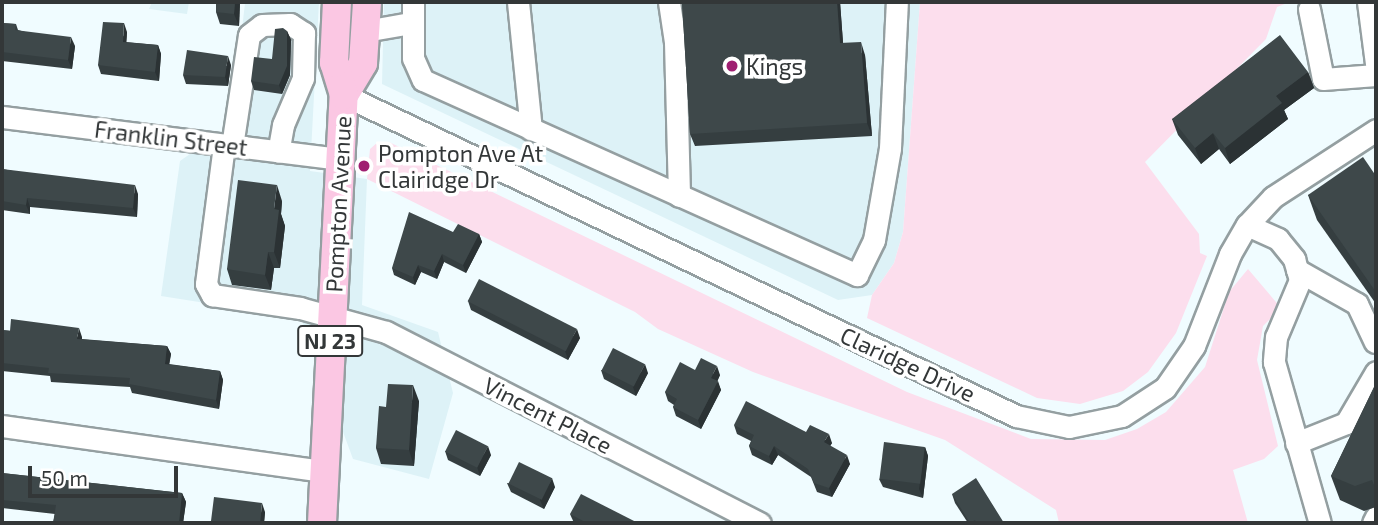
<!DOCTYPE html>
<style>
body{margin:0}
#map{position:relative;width:1378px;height:525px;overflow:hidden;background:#f0fcff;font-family:"Exo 2",sans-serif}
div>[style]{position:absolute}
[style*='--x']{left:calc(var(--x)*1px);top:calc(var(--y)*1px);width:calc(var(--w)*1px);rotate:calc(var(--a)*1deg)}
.built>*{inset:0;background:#ddf2f7}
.green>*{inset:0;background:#fcdeed}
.roads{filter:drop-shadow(2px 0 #949fa1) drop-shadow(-2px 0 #949fa1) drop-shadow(0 2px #949fa1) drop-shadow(0 -2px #949fa1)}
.minor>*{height:21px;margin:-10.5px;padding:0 10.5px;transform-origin:10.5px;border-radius:10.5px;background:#fff}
.major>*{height:28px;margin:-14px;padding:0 14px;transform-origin:14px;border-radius:14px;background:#fbc7e3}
.wall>*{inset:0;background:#353e40}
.shaded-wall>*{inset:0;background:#2b3234}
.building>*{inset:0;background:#3e484a;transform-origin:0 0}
.dots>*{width:19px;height:19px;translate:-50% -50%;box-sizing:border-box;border:4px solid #fff;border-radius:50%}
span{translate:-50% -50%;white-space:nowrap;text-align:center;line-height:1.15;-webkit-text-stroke:7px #fff;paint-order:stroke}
.shield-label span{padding:2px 5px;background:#fff;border:2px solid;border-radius:5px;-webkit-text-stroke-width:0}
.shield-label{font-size:21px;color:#333738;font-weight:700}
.poi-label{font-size:23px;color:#333738}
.left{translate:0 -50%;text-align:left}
.street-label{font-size:23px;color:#333738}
.frame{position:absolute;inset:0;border:4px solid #333738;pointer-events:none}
.scale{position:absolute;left:28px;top:466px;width:150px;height:32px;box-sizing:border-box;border:4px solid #333738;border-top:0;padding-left:9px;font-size:21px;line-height:24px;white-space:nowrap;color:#333738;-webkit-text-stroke:5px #fff;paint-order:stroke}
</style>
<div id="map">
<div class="built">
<div style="clip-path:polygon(152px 2px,189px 2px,187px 14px,149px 9px)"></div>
<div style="clip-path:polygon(236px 2px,319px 2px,310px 171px,367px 179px,362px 305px,438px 332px,453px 393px,429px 479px,353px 459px,301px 318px,161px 296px,180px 161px,231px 125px,245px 3px)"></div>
<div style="clip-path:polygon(384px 2px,920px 2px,903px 232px,894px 263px,872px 295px,838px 300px,382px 84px)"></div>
</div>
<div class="green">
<div style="clip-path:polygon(920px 2px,1290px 2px,1277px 7px,1266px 39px,1145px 162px,1199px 234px,1200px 253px,1207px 256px,1176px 333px,1148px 372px,1123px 391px,1080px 404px,1037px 398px,867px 318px,872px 295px,894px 263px,903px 232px)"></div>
<div style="clip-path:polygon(378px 142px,389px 142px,907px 392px,1031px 439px,1105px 440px,1137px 429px,1166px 412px,1205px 367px,1229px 292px,1248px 269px,1281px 308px,1263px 326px,1257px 360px,1278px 446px,1264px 459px,1233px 470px,1248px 523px,1059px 523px,1056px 510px,945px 440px,753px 372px,658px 329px,635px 312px,367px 179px,370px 149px)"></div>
</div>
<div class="roads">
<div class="minor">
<div style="--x:413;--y:2;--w:56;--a:90"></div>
<div style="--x:413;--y:58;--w:24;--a:66"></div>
<div style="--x:423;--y:80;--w:476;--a:24.2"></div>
<div style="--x:857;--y:275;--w:39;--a:-64"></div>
<div style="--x:874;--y:240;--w:93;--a:-80.1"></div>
<div style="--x:890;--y:148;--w:146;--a:-87.3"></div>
<div style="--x:518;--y:2;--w:128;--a:84.2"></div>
<div style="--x:669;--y:2;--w:40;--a:81.5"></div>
<div style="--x:675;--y:42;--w:154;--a:88.5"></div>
<div style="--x:1368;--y:2;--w:63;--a:82.6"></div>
<div style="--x:1309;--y:9;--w:71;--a:78.7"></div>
<div style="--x:1323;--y:79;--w:53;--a:-4.3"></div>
<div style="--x:365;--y:31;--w:47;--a:-9.9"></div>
<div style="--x:344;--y:95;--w:745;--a:25.53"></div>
<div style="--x:1016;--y:416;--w:54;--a:11.7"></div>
<div style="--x:1069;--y:427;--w:54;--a:-11.7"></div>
<div style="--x:1122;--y:416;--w:51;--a:-33.1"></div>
<div style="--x:1165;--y:388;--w:51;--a:-55.4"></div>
<div style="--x:1194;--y:346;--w:99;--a:-68.6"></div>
<div style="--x:1230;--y:254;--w:34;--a:-60"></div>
<div style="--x:1247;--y:225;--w:38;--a:-47"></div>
<div style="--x:1273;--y:197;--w:123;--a:-33"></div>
<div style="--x:2;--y:117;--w:341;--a:7.1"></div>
<div style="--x:224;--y:145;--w:140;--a:97.4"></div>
<div style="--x:206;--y:284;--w:13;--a:61"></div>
<div style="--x:212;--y:295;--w:89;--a:8.4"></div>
<div style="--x:300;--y:308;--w:89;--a:15.6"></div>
<div style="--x:386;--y:332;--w:420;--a:27.1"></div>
<div style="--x:232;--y:146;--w:112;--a:-81.3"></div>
<div style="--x:249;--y:35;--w:16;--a:-38"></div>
<div style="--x:262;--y:25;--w:28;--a:-2"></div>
<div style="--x:290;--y:24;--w:17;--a:33"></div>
<div style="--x:304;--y:33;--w:45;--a:91.3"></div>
<div style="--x:303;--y:78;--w:51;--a:113.1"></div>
<div style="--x:283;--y:125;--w:27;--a:100"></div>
<div style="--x:1247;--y:225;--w:34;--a:24"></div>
<div style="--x:1278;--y:239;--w:26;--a:51"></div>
<div style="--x:1294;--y:259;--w:22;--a:74"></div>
<div style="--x:1300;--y:280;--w:62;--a:112.8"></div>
<div style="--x:1276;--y:337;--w:25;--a:95"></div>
<div style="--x:1274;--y:362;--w:167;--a:74.1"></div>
<div style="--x:1297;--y:270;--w:69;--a:29.5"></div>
<div style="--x:1357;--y:304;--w:42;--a:64.7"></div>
<div style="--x:2;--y:426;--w:325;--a:8"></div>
<div style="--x:1296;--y:443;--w:54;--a:-21.8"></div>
<div style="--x:1346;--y:423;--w:59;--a:-59.5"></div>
<div style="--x:1373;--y:523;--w:7;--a:-63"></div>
</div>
<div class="major">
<div style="--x:344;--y:95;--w:37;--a:-59"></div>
<div style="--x:363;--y:63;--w:61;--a:-86.2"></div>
<div style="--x:322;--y:523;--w:429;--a:-87.1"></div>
<div style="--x:344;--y:95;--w:34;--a:-107"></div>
<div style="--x:334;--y:63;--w:61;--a:-87.2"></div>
</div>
</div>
<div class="wall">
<div style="clip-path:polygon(216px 2px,240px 2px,239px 26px,220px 24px,216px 12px)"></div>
<div style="clip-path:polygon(682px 2px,840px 2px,843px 43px,865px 55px,872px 136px,695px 146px,690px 134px)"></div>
<div style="clip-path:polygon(2px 23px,16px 24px,18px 30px,75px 46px,72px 69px,2px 61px)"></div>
<div style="clip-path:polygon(287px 31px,291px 40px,290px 75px,282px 94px,254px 90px,251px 81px,272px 59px)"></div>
<div style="clip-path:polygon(127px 32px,126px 42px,158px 45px,161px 54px,159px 81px,101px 74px,98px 65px)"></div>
<div style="clip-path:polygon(231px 65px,228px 86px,186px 84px,183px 75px)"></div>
<div style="clip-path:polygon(1308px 72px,1314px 88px,1284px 110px,1288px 119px,1230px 164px,1219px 149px,1201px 164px,1178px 135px,1172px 119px)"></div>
<div style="clip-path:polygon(2px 169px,138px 194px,137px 217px,30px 207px,30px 214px,2px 210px)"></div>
<div style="clip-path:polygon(1376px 176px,1376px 304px,1317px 220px,1308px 195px)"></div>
<div style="clip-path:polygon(282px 201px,281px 214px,285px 226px,280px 268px,274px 268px,271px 290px,232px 285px,227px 269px)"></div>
<div style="clip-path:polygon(453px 232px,479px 234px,482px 242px,466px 273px,444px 262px,437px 279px,421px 272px,415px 285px,394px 275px,392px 268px)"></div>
<div style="clip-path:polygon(468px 301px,580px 338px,568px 360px,471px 310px)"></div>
<div style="clip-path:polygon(2px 330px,82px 337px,82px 339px,167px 346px,171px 354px,169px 364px,220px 371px,223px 380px,219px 409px,132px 393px,130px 387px,51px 382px,50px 376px,2px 371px)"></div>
<div style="clip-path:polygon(601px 370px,648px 373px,636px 396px,604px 379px)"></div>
<div style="clip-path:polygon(695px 370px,720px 375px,717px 381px,721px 390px,701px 429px,676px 416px,673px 407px,674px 405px,668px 401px,665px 392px)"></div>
<div style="clip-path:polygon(1376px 383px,1376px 507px,1364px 511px,1340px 500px,1331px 476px)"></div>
<div style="clip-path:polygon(419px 401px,414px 466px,381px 464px,376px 448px,386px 407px)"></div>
<div style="clip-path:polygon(734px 425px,806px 432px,832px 443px,830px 446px,850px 464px,832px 497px,817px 492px,811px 477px,778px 455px,772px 465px,752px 455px,749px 446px,751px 441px,737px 434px)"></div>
<div style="clip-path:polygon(925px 447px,928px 456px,923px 498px,883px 487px,879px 479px)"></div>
<div style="clip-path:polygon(445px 451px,491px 455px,480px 476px,448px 460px)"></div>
<div style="clip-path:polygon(2px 473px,182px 493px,186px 502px,183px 523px,53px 523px,55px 514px,2px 508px)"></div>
<div style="clip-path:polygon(507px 483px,555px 487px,544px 509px,511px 492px)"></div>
<div style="clip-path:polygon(952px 494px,1004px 523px,968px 523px,955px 503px)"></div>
<div style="clip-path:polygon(265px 512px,264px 523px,212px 523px,211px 521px)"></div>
<div style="clip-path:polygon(570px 514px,638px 523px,574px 523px)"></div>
</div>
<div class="shaded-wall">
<div style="clip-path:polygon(235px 2px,240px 2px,239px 26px,234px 14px)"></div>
<div style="clip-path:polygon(837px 2px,840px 2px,844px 56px,840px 43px)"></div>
<div style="clip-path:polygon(124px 23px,127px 32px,126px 51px,123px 42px)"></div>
<div style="clip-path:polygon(287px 31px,291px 40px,290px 75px,282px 94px,279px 85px)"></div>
<div style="clip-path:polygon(71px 37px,75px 46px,72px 69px,68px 60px)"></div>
<div style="clip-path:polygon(861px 42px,865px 55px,872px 136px,867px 123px)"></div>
<div style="clip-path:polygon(158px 45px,161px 54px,159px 81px,155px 72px)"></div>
<div style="clip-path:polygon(228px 56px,231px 65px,228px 86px,225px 77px)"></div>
<div style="clip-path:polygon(1308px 72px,1314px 88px,1284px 110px,1288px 119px,1230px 164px,1225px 148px,1276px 96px)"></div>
<div style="clip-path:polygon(1213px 133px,1219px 149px,1201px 164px,1195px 148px)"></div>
<div style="clip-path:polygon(135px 185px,138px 194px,137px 217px,133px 208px)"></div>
<div style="clip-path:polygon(277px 185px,282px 201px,281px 214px,285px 226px,280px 268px,274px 252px,274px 209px)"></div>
<div style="clip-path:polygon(27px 198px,30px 207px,30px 214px,26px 205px)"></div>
<div style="clip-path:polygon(479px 234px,482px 242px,466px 273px,463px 265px)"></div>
<div style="clip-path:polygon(268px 252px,274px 268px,271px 290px,265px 275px)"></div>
<div style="clip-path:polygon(442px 254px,444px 262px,437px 279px,434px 271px)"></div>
<div style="clip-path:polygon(418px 265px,421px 272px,415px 285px,413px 277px)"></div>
<div style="clip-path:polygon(79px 328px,82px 337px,80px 347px,77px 339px)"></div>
<div style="clip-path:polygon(577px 329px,580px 338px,568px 360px,565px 351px)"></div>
<div style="clip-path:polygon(167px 346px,171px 354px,168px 372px,165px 364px)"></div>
<div style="clip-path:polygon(645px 364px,648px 373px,636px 396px,633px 387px)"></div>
<div style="clip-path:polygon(717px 366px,720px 375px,715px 387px,711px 378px)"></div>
<div style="clip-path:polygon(220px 371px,223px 380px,219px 409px,216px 400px)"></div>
<div style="clip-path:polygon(718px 381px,721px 390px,701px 429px,698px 420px)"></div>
<div style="clip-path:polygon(413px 385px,419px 401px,414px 466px,409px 450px)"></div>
<div style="clip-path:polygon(829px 434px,832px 443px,827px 451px,824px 442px)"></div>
<div style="clip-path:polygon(488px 446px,491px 455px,480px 476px,477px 467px)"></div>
<div style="clip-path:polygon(774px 446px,778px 455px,772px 465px,769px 456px)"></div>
<div style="clip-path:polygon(925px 447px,928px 456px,923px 498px,919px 489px)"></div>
<div style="clip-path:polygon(847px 455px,850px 464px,832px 497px,829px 488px)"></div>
<div style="clip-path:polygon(552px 478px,555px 487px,544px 509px,540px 500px)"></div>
<div style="clip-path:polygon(182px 493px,186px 502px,183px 523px,179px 523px)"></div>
<div style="clip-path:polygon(262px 503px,265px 512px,264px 523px,260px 523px)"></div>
</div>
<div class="building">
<div style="clip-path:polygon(216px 2px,235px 2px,234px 14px,216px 12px)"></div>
<div style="clip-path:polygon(682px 2px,837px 2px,840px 43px,861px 42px,867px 123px,690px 134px)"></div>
<div style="clip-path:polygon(103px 22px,124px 23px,123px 42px,158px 45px,155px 72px,98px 65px)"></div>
<div style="clip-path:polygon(2px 23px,16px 24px,15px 30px,71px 37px,68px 60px,2px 52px)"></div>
<div style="clip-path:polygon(283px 28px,287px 31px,287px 66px,279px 85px,251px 81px,254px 57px,272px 59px,275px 29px)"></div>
<div style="clip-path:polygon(1280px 35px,1308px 72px,1276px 96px,1282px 103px,1225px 148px,1213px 133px,1195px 148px,1172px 119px)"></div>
<div style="clip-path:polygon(187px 50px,228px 56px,225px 77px,183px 75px)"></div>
<div style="clip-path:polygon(1363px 157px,1376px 176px,1376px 292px,1308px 195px)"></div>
<div style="clip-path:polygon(2px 169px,135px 185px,133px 208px,27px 198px,26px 205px,2px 201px)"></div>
<div style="clip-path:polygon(238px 180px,277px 185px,274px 209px,279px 210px,274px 252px,268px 252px,265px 275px,227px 269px)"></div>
<div style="clip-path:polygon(409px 212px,453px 232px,458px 224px,479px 234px,463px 265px,442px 254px,434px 271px,418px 265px,413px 277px,392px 268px)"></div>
<div style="left:479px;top:279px;width:110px;height:25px;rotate:27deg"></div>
<div style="clip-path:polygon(11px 319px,79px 328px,77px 339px,167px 346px,165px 364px,220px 371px,216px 400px,129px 384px,130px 378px,48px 373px,49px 368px,2px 363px,2px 330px,10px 331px)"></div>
<div style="left:613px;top:348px;width:36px;height:25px;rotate:27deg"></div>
<div style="clip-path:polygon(701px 358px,717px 366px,711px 378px,718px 381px,698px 420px,673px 407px,677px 399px,665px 392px,680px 362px,695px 370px)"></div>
<div style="clip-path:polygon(1376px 383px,1376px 490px,1372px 480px,1355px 486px,1331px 476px)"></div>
<div style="clip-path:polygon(388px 384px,413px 385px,409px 450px,376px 448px,379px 406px,386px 407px)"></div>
<div style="clip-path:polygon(746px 401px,806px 432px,810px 425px,829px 434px,824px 442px,847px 455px,829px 488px,814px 483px,808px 469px,774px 446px,769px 456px,749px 446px,754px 435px,734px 425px)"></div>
<div style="left:456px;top:430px;width:36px;height:24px;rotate:27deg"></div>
<div style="left:884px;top:442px;width:41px;height:37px;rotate:7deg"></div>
<div style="left:519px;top:462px;width:37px;height:24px;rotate:26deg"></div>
<div style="clip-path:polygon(2px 473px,182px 493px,179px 523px,84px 523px,74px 522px,74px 523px,53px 523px,56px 505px,2px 500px)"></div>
<div style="clip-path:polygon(976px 478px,1004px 523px,977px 523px,975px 520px,970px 523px,952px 494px)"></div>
<div style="clip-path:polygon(581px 494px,638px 523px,587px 523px,570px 514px)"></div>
<div style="clip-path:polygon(214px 497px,262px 503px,260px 523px,232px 523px,211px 521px)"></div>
</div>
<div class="dots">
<div style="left:732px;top:66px;background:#9f1f71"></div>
<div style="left:364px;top:166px;background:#9f1f71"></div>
</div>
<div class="shield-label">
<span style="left:330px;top:341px">NJ 23</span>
</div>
<div class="poi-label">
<span class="left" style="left:746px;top:66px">Kings</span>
<span class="left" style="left:378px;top:166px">Pompton Ave At<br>Clairidge Dr</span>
</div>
<div class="street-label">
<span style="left:171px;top:138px;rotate:7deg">Franklin Street</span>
<span style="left:338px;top:204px;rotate:-87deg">Pompton Avenue</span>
<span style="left:908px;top:364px;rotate:25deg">Claridge Drive</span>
<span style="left:548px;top:415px;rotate:27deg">Vincent Place</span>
</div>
<div class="frame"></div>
<div class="scale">50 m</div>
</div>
